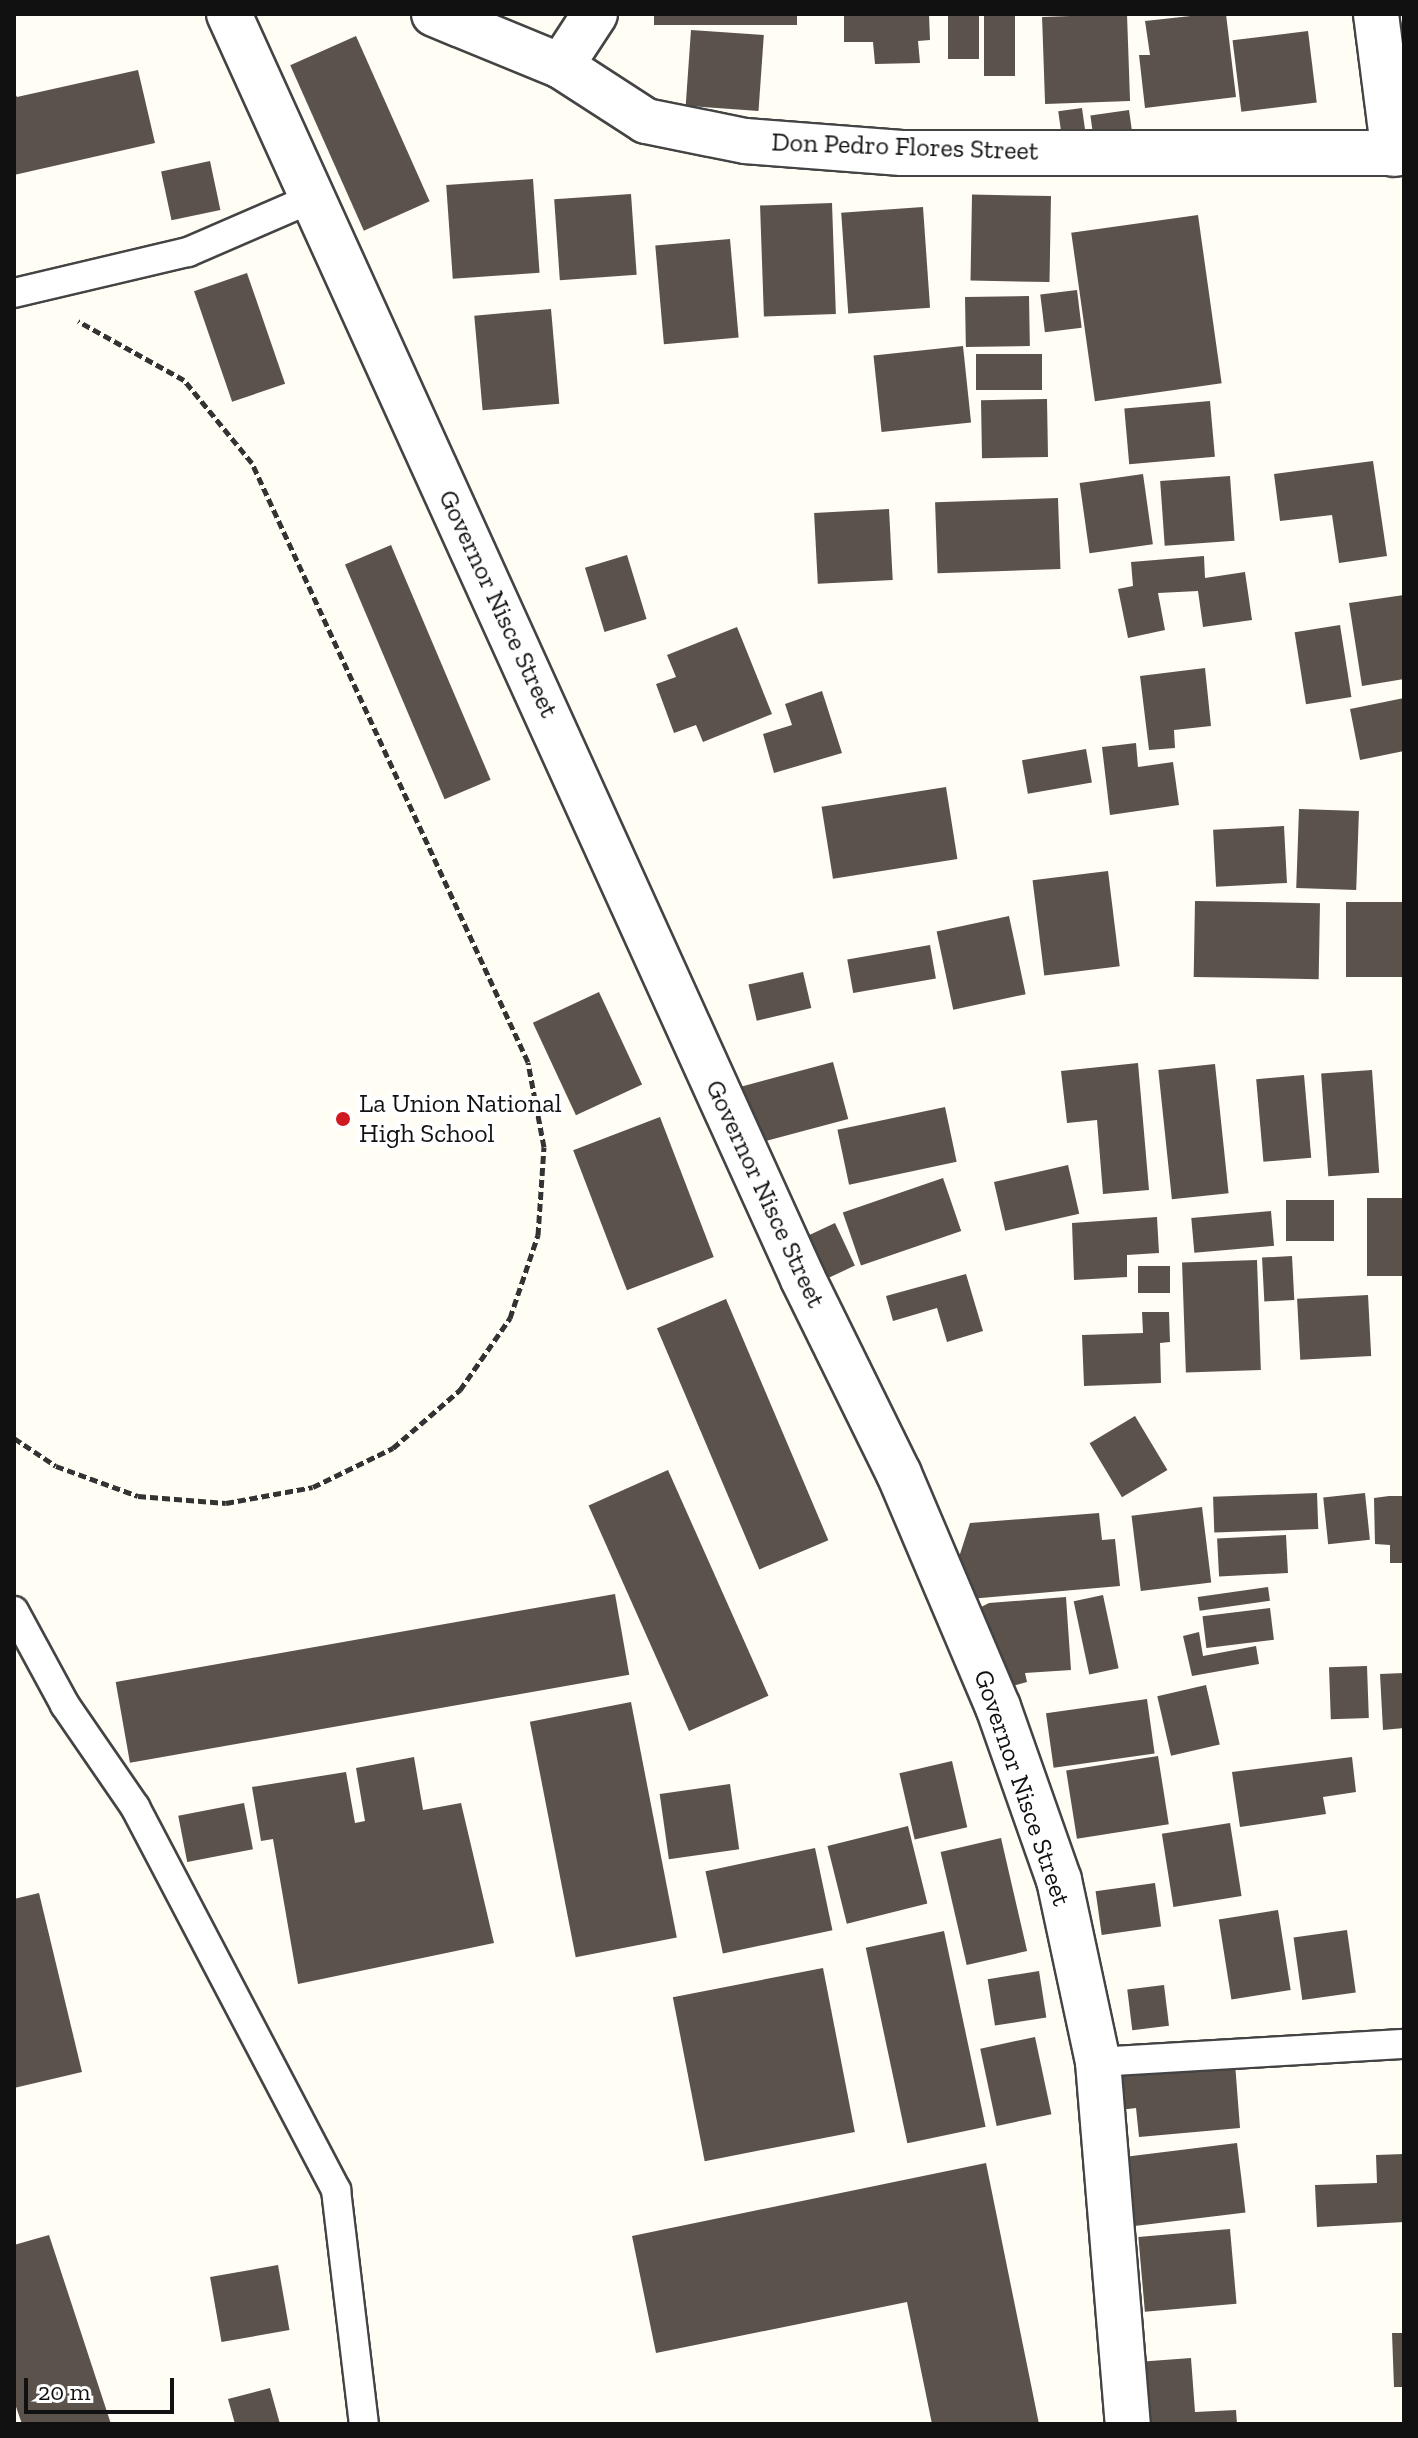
<!DOCTYPE html>
<style>
body{margin:0}
#map{position:relative;width:1418px;height:2438px;overflow:hidden;background:#fffdf4;font-family:"Zilla Slab",serif}
div>[style]{position:absolute}
[style*='--x']{left:calc(var(--x)*1px);top:calc(var(--y)*1px);width:calc(var(--w)*1px);rotate:calc(var(--a)*1deg)}
.building>*{inset:0;background:#5b524c;transform-origin:0 0}
.path>*{height:5px;margin-top:-2.5px;transform-origin:0;background:repeating-linear-gradient(90deg,#333 0 8px,transparent 0 12px)}
.roads{filter:drop-shadow(2px 0 #444) drop-shadow(-2px 0 #444) drop-shadow(0 2px #444) drop-shadow(0 -2px #444)}
.service>*{height:28px;margin:-14px;padding:0 14px;transform-origin:14px;border-radius:14px;background:#fff}
.minor>*{height:44px;margin:-22px;padding:0 22px;transform-origin:22px;border-radius:22px;background:#fff}
.tertiary>*{height:44px;margin:-22px;padding:0 22px;transform-origin:22px;border-radius:22px;background:#fff}
.dots>*{width:22px;height:22px;translate:-50% -50%;box-sizing:border-box;border:4px solid #fff;border-radius:50%}
span{translate:-50% -50%;white-space:nowrap;text-align:center;line-height:1.15;-webkit-text-stroke:8px #fff;paint-order:stroke}
.street-label{font-size:26px;color:#111}
.poi-label{font-size:26px;color:#111}
.left{translate:0 -50%;text-align:left}
.frame{position:absolute;inset:0;border:16px solid #111;pointer-events:none}
.scale{position:absolute;left:24px;top:2378px;width:150px;height:36px;box-sizing:border-box;border:4px solid #111;border-top:0;padding-left:10px;font-size:24px;line-height:28px;white-space:nowrap;color:#111;-webkit-text-stroke:6px #fff;paint-order:stroke}
</style>
<div id="map">
<div class="building">
<div style="left:654px;top:14px;width:143px;height:11px"></div>
<div style="clip-path:polygon(844px 14px,929px 14px,930px 40px,918px 41px,920px 63px,875px 64px,873px 42px,844px 42px)"></div>
<div style="left:948px;top:14px;width:31px;height:45px"></div>
<div style="left:984px;top:14px;width:31px;height:62px"></div>
<div style="left:1127px;top:14px;width:87px;height:85px;rotate:88deg"></div>
<div style="clip-path:polygon(1209px 14px,1226px 14px,1236px 97px,1145px 108px,1139px 55px,1150px 55px,1145px 21px)"></div>
<div style="left:691px;top:30px;width:73px;height:76px;rotate:4deg"></div>
<div style="left:1308px;top:31px;width:72px;height:76px;rotate:83deg"></div>
<div style="left:356px;top:36px;width:181px;height:72px;rotate:66deg"></div>
<div style="clip-path:polygon(138px 70px,155px 143px,14px 175px,14px 92px,17px 97px)"></div>
<div style="left:1082px;top:108px;width:27px;height:24px;rotate:82deg"></div>
<div style="left:1129px;top:110px;width:21px;height:39px;rotate:82deg"></div>
<div style="left:210px;top:161px;width:50px;height:50px;rotate:78deg"></div>
<div style="left:533px;top:179px;width:94px;height:87px;rotate:86deg"></div>
<div style="left:631px;top:194px;width:81px;height:77px;rotate:86deg"></div>
<div style="left:1051px;top:196px;width:86px;height:79px;rotate:91deg"></div>
<div style="left:832px;top:203px;width:111px;height:72px;rotate:88deg"></div>
<div style="left:923px;top:207px;width:101px;height:82px;rotate:86deg"></div>
<div style="left:1198px;top:215px;width:170px;height:128px;rotate:82deg"></div>
<div style="left:730px;top:239px;width:99px;height:75px;rotate:85deg"></div>
<div style="left:247px;top:273px;width:117px;height:56px;rotate:71deg"></div>
<div style="left:1077px;top:290px;width:38px;height:37px;rotate:83deg"></div>
<div style="left:1029px;top:296px;width:50px;height:64px;rotate:89deg"></div>
<div style="left:551px;top:309px;width:95px;height:77px;rotate:85deg"></div>
<div style="left:963px;top:346px;width:77px;height:90px;rotate:84deg"></div>
<div style="left:1042px;top:354px;width:36px;height:66px;rotate:90deg"></div>
<div style="left:1047px;top:399px;width:58px;height:66px;rotate:89deg"></div>
<div style="left:1210px;top:401px;width:56px;height:86px;rotate:85deg"></div>
<div style="clip-path:polygon(1373px 461px,1387px 556px,1339px 563px,1332px 515px,1280px 521px,1274px 474px)"></div>
<div style="left:1143px;top:474px;width:71px;height:64px;rotate:82deg"></div>
<div style="left:1230px;top:476px;width:65px;height:70px;rotate:86deg"></div>
<div style="left:1058px;top:498px;width:71px;height:123px;rotate:88deg"></div>
<div style="left:889px;top:509px;width:71px;height:75px;rotate:87deg"></div>
<div style="left:391px;top:545px;width:255px;height:50px;rotate:67deg"></div>
<div style="left:627px;top:555px;width:67px;height:44px;rotate:73deg"></div>
<div style="clip-path:polygon(1204px 556px,1205px 578px,1245px 572px,1252px 620px,1203px 627px,1198px 591px,1158px 593px,1165px 630px,1128px 638px,1118px 589px,1133px 586px,1131px 562px)"></div>
<div style="clip-path:polygon(1404px 595px,1404px 679px,1362px 686px,1349px 603px)"></div>
<div style="left:1340px;top:625px;width:73px;height:46px;rotate:81deg"></div>
<div style="clip-path:polygon(737px 627px,772px 714px,703px 742px,696px 725px,674px 733px,656px 684px,676px 677px,667px 655px)"></div>
<div style="clip-path:polygon(1205px 668px,1211px 726px,1174px 730px,1175px 748px,1149px 750px,1140px 676px)"></div>
<div style="clip-path:polygon(822px 691px,842px 753px,774px 773px,763px 734px,792px 725px,785px 704px)"></div>
<div style="clip-path:polygon(1404px 698px,1404px 751px,1360px 760px,1350px 709px)"></div>
<div style="clip-path:polygon(1136px 743px,1138px 767px,1173px 762px,1179px 805px,1110px 815px,1102px 747px)"></div>
<div style="left:1086px;top:749px;width:34px;height:65px;rotate:80deg"></div>
<div style="left:946px;top:787px;width:73px;height:126px;rotate:81deg"></div>
<div style="left:1299px;top:809px;width:60px;height:79px;rotate:2deg"></div>
<div style="left:1284px;top:826px;width:57px;height:71px;rotate:87deg"></div>
<div style="left:1108px;top:871px;width:96px;height:76px;rotate:83deg"></div>
<div style="left:1195px;top:901px;width:125px;height:76px;rotate:1deg"></div>
<div style="left:1404px;top:902px;width:75px;height:58px;rotate:90deg"></div>
<div style="left:1009px;top:916px;width:80px;height:74px;rotate:78deg"></div>
<div style="left:930px;top:945px;width:34px;height:84px;rotate:80deg"></div>
<div style="left:803px;top:972px;width:37px;height:56px;rotate:77deg"></div>
<div style="left:599px;top:992px;width:102px;height:73px;rotate:65deg"></div>
<div style="left:833px;top:1062px;width:59px;height:104px;rotate:75deg"></div>
<div style="clip-path:polygon(1138px 1063px,1149px 1190px,1103px 1194px,1097px 1120px,1067px 1123px,1061px 1071px)"></div>
<div style="left:1215px;top:1064px;width:130px;height:57px;rotate:84deg"></div>
<div style="left:1372px;top:1070px;width:103px;height:51px;rotate:86deg"></div>
<div style="left:1304px;top:1075px;width:83px;height:48px;rotate:85deg"></div>
<div style="left:945px;top:1107px;width:56px;height:110px;rotate:78deg"></div>
<div style="left:660px;top:1117px;width:150px;height:93px;rotate:69deg"></div>
<div style="left:1068px;top:1165px;width:50px;height:76px;rotate:77deg"></div>
<div style="left:943px;top:1178px;width:56px;height:106px;rotate:71deg"></div>
<div style="left:1404px;top:1198px;width:78px;height:37px;rotate:90deg"></div>
<div style="left:1286px;top:1200px;width:48px;height:41px"></div>
<div style="left:1271px;top:1211px;width:35px;height:80px;rotate:85deg"></div>
<div style="clip-path:polygon(1157px 1217px,1159px 1253px,1127px 1255px,1127px 1277px,1074px 1280px,1072px 1223px)"></div>
<div style="left:835px;top:1223px;width:47px;height:30px;rotate:65deg"></div>
<div style="left:1292px;top:1256px;width:44px;height:30px;rotate:87deg"></div>
<div style="left:1257px;top:1260px;width:110px;height:75px;rotate:88deg"></div>
<div style="left:1138px;top:1266px;width:32px;height:27px"></div>
<div style="clip-path:polygon(966px 1274px,983px 1331px,947px 1342px,937px 1308px,893px 1321px,886px 1296px)"></div>
<div style="left:1368px;top:1295px;width:61px;height:71px;rotate:87deg"></div>
<div style="left:726px;top:1299px;width:262px;height:75px;rotate:67deg"></div>
<div style="clip-path:polygon(1142px 1312px,1169px 1312px,1170px 1342px,1160px 1343px,1161px 1383px,1084px 1386px,1082px 1335px,1143px 1333px)"></div>
<div style="left:1135px;top:1416px;width:63px;height:53px;rotate:59deg"></div>
<div style="left:668px;top:1470px;width:247px;height:87px;rotate:66deg"></div>
<div style="left:1317px;top:1493px;width:36px;height:104px;rotate:88deg"></div>
<div style="left:1365px;top:1493px;width:47px;height:42px;rotate:84deg"></div>
<div style="clip-path:polygon(1389px 1496px,1404px 1496px,1404px 1563px,1390px 1563px,1390px 1545px,1375px 1544px,1374px 1498px)"></div>
<div style="left:1202px;top:1507px;width:76px;height:71px;rotate:83deg"></div>
<div style="clip-path:polygon(1099px 1513px,1102px 1540px,1115px 1539px,1120px 1586px,958px 1600px,955px 1555px,960px 1554px,970px 1523px)"></div>
<div style="left:1286px;top:1535px;width:38px;height:69px;rotate:87deg"></div>
<div style="left:1268px;top:1587px;width:14px;height:71px;rotate:82deg"></div>
<div style="left:615px;top:1594px;width:82px;height:507px;rotate:80deg"></div>
<div style="left:1103px;top:1595px;width:75px;height:30px;rotate:78deg"></div>
<div style="clip-path:polygon(1066px 1597px,1071px 1670px,1025px 1673px,1027px 1682px,994px 1691px,971px 1612px,989px 1603px)"></div>
<div style="left:1270px;top:1608px;width:32px;height:68px;rotate:83deg"></div>
<div style="clip-path:polygon(1199px 1632px,1203px 1656px,1256px 1646px,1259px 1664px,1192px 1676px,1183px 1636px)"></div>
<div style="left:1367px;top:1666px;width:52px;height:38px;rotate:88deg"></div>
<div style="clip-path:polygon(1404px 1673px,1404px 1728px,1383px 1730px,1380px 1674px)"></div>
<div style="left:1206px;top:1685px;width:61px;height:50px;rotate:77deg"></div>
<div style="left:1147px;top:1699px;width:55px;height:102px;rotate:82deg"></div>
<div style="left:631px;top:1702px;width:240px;height:103px;rotate:79deg"></div>
<div style="left:1158px;top:1756px;width:69px;height:93px;rotate:81deg"></div>
<div style="clip-path:polygon(414px 1757px,423px 1810px,461px 1803px,494px 1943px,298px 1984px,273px 1839px,261px 1841px,252px 1787px,346px 1772px,355px 1823px,365px 1821px,356px 1768px)"></div>
<div style="clip-path:polygon(1352px 1757px,1356px 1792px,1323px 1797px,1326px 1814px,1240px 1827px,1232px 1772px)"></div>
<div style="left:952px;top:1761px;width:68px;height:54px;rotate:77deg"></div>
<div style="left:730px;top:1784px;width:66px;height:71px;rotate:82deg"></div>
<div style="left:244px;top:1803px;width:47px;height:67px;rotate:79deg"></div>
<div style="left:1230px;top:1823px;width:74px;height:69px;rotate:81deg"></div>
<div style="left:908px;top:1826px;width:80px;height:83px;rotate:76deg"></div>
<div style="left:1001px;top:1838px;width:116px;height:62px;rotate:77deg"></div>
<div style="left:815px;top:1848px;width:84px;height:112px;rotate:78deg"></div>
<div style="left:1155px;top:1883px;width:44px;height:60px;rotate:82deg"></div>
<div style="clip-path:polygon(39px 1893px,82px 2072px,14px 2088px,14px 1899px)"></div>
<div style="left:1278px;top:1910px;width:81px;height:60px;rotate:81deg"></div>
<div style="left:1347px;top:1930px;width:63px;height:54px;rotate:82deg"></div>
<div style="left:944px;top:1931px;width:200px;height:80px;rotate:78deg"></div>
<div style="left:823px;top:1968px;width:167px;height:153px;rotate:79deg"></div>
<div style="left:1039px;top:1971px;width:47px;height:52px;rotate:81deg"></div>
<div style="left:1164px;top:1985px;width:41px;height:37px;rotate:83deg"></div>
<div style="left:1035px;top:2037px;width:79px;height:56px;rotate:78deg"></div>
<div style="clip-path:polygon(1235px 2063px,1240px 2128px,1139px 2137px,1136px 2108px,1120px 2110px,1117px 2075px)"></div>
<div style="left:1237px;top:2143px;width:70px;height:114px;rotate:83deg"></div>
<div style="clip-path:polygon(1404px 2154px,1404px 2222px,1317px 2227px,1315px 2185px,1377px 2183px,1376px 2155px)"></div>
<div style="clip-path:polygon(986px 2163px,1039px 2424px,932px 2424px,907px 2302px,656px 2353px,632px 2236px)"></div>
<div style="left:1230px;top:2229px;width:75px;height:92px;rotate:85deg"></div>
<div style="clip-path:polygon(49px 2235px,111px 2424px,22px 2424px,14px 2401px,14px 2245px)"></div>
<div style="left:278px;top:2265px;width:66px;height:69px;rotate:80deg"></div>
<div style="clip-path:polygon(1392px 2333px,1404px 2333px,1404px 2387px,1394px 2387px)"></div>
<div style="clip-path:polygon(1191px 2358px,1195px 2412px,1236px 2410px,1237px 2424px,1142px 2424px,1137px 2362px)"></div>
<div style="clip-path:polygon(270px 2388px,280px 2424px,235px 2424px,228px 2399px)"></div>
</div>
<div class="path">
<div style="--x:14;--y:1438;--w:50;--a:33.7"></div>
<div style="--x:56;--y:1466;--w:87;--a:20.1"></div>
<div style="--x:138;--y:1496;--w:88;--a:4.5"></div>
<div style="--x:226;--y:1503;--w:88;--a:-10.4"></div>
<div style="--x:313;--y:1487;--w:89;--a:-26"></div>
<div style="--x:393;--y:1448;--w:89;--a:-40.9"></div>
<div style="--x:460;--y:1390;--w:88;--a:-55.2"></div>
<div style="--x:510;--y:1318;--w:88;--a:-71.4"></div>
<div style="--x:538;--y:1235;--w:88;--a:-86.1"></div>
<div style="--x:544;--y:1147;--w:86;--a:-100.7"></div>
<div style="--x:528;--y:1062;--w:660;--a:-114.74"></div>
<div style="--x:252;--y:463;--w:107;--a:-129.3"></div>
<div style="--x:184;--y:380;--w:121;--a:-150.9"></div>
</div>
<div class="roads">
<div class="service">
<div style="--x:14;--y:293;--w:179;--a:-13.3"></div>
<div style="--x:188;--y:252;--w:136;--a:-23.4"></div>
<div style="--x:14;--y:1611;--w:107;--a:61.5"></div>
<div style="--x:65;--y:1705;--w:124;--a:55.5"></div>
<div style="--x:135;--y:1807;--w:433;--a:62.3"></div>
<div style="--x:336;--y:2190;--w:236;--a:83.2"></div>
<div style="--x:1098;--y:2062;--w:307;--a:-3.4"></div>
</div>
<div class="minor">
<div style="--x:229;--y:14;--w:1389;--a:65.59"></div>
<div style="--x:803;--y:1279;--w:217;--a:63.8"></div>
<div style="--x:899;--y:1474;--w:253;--a:67"></div>
<div style="--x:998;--y:1707;--w:183;--a:70.6"></div>
<div style="--x:1059;--y:1880;--w:186;--a:77.9"></div>
<div style="--x:1098;--y:2062;--w:363;--a:85.3"></div>
<div style="--x:1376;--y:14;--w:141;--a:82.7"></div>
<div style="--x:561;--y:66;--w:62;--a:-56.8"></div>
</div>
<div class="tertiary">
<div style="--x:434;--y:14;--w:137;--a:22.3"></div>
<div style="--x:561;--y:66;--w:101;--a:32.9"></div>
<div style="--x:646;--y:121;--w:101;--a:11.4"></div>
<div style="--x:745;--y:141;--w:157;--a:4.4"></div>
<div style="--x:902;--y:153;--w:502;--a:0"></div>
</div>
</div>
<div class="dots">
<div style="left:343px;top:1119px;background:#cf1a1f"></div>
</div>
<div class="street-label">
<span style="left:905px;top:147px;rotate:2deg">Don Pedro Flores Street</span>
<span style="left:498px;top:604px;rotate:65deg">Governor Nisce Street</span>
<span style="left:765px;top:1194px;rotate:65deg">Governor Nisce Street</span>
<span style="left:1022px;top:1788px;rotate:71deg">Governor Nisce Street</span>
</div>
<div class="poi-label">
<span class="left" style="left:359px;top:1119px">La Union National<br>High School</span>
</div>
<div class="frame"></div>
<div class="scale">20 m</div>
</div>
